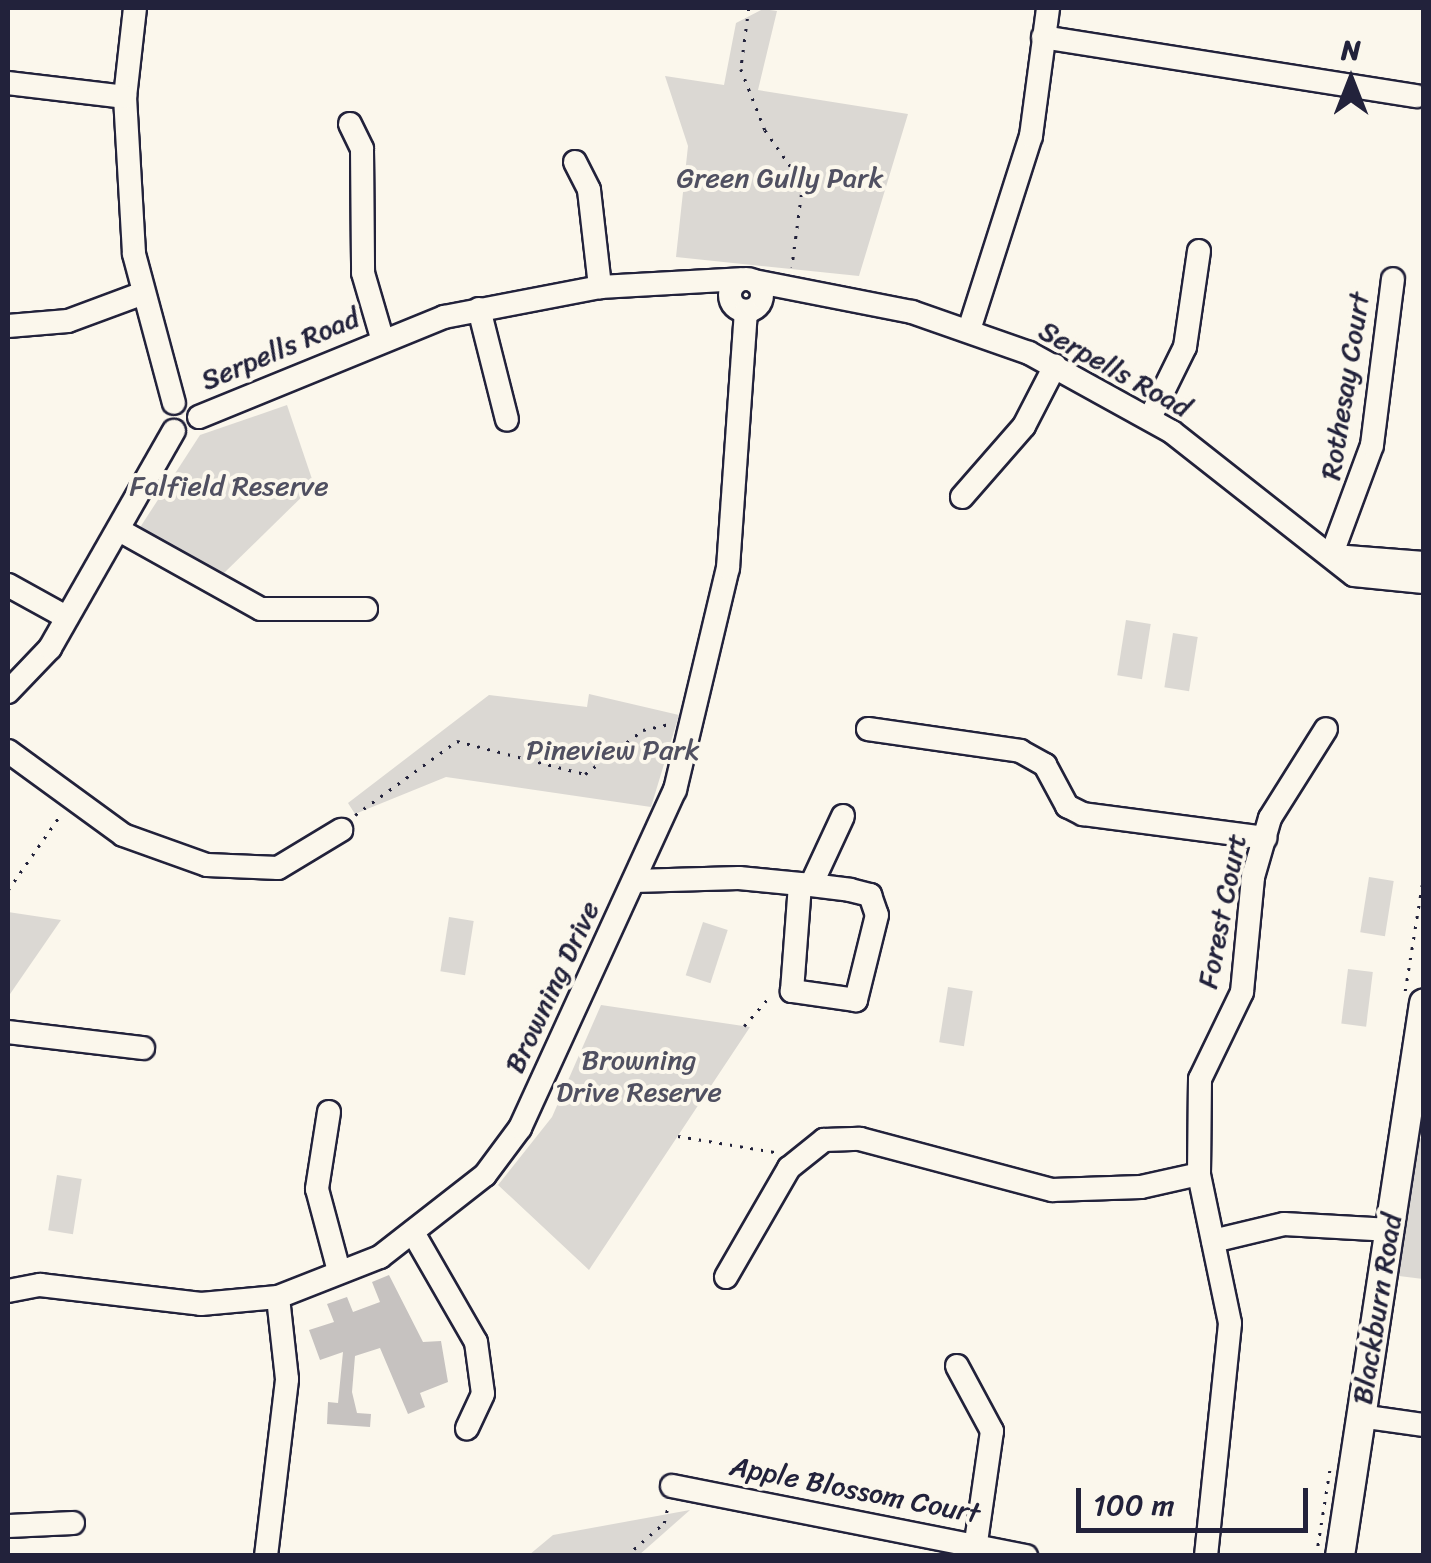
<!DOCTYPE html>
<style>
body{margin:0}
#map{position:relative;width:1431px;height:1563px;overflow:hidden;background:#fbf7ec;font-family:Sriracha,sans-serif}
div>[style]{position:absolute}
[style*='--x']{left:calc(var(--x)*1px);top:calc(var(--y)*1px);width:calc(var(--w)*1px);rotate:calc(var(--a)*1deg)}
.green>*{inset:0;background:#dbd8d3;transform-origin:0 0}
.building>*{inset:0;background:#c6c2c0}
.path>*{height:2.5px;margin-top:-1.25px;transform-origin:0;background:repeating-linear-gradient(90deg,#22223b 0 2.5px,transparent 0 10.5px)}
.roads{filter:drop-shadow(2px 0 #22223b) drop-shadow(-2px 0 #22223b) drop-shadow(0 2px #22223b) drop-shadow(0 -2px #22223b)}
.minor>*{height:22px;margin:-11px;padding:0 11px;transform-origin:11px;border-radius:11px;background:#fbf7ec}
.minor>.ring{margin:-11px;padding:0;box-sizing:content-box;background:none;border:22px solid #fbf7ec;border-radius:50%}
.major>*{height:28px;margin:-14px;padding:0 14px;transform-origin:14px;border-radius:14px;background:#fbf7ec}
span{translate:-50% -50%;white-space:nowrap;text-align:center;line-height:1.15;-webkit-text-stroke:8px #fbf7ec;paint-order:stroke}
.park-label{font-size:28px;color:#505061}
.street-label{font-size:28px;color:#22223b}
.frame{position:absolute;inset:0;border:10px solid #22223b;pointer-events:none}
.north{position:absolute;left:1301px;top:30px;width:100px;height:100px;-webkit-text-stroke:8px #fbf7ec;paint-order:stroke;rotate:0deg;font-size:28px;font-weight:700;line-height:40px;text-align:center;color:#22223b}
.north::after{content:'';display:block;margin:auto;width:35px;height:45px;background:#22223b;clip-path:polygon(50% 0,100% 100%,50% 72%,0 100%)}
.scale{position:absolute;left:1076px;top:1488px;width:232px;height:45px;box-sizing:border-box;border:5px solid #22223b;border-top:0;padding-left:12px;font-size:30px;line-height:35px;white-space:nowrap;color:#22223b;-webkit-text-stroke:8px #fbf7ec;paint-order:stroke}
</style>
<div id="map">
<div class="green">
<div style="clip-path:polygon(763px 9px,777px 11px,758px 90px,908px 114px,859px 276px,676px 257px,688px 146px,665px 76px,724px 85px,736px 23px)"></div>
<div style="clip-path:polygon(287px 405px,314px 485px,223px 574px,139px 529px,200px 435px)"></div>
<div style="left:1126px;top:620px;width:25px;height:56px;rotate:9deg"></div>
<div style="left:1173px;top:633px;width:25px;height:55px;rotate:9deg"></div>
<div style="clip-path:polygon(589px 694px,679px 715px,651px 807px,446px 777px,355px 814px,348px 803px,489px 695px,587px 707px)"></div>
<div style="left:1369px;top:877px;width:25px;height:56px;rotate:9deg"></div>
<div style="clip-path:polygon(8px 912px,61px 920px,8px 997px)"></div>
<div style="left:449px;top:917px;width:25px;height:55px;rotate:9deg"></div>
<div style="left:703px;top:922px;width:26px;height:56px;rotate:18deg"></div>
<div style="left:1348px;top:969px;width:25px;height:55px;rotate:7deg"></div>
<div style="left:948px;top:987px;width:25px;height:56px;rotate:9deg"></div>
<div style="clip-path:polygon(601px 1005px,750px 1027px,589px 1270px,498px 1185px,552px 1117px)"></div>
<div style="clip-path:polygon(1419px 1138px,1424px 1139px,1423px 1279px,1399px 1276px)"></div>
<div style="left:57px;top:1175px;width:25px;height:56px;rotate:9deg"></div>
<div style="clip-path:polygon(690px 1510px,639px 1555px,529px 1555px,553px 1535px)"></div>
</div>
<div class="building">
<div style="clip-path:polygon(389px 1275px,423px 1342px,441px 1341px,448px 1382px,420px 1393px,425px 1407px,408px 1414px,380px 1348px,355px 1356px,352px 1392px,357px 1413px,371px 1414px,370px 1427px,327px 1424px,328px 1402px,338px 1403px,343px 1352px,320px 1360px,309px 1330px,334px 1322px,327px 1304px,347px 1297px,353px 1312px,380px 1302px,372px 1282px)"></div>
</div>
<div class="path">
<div style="--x:749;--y:8;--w:62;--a:97.5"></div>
<div style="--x:741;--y:69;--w:66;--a:68.5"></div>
<div style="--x:765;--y:130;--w:66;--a:54.9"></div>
<div style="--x:803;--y:184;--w:84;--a:97.5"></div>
<div style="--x:355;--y:815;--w:126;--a:-36"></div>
<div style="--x:457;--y:741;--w:132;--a:14.5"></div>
<div style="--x:585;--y:774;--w:73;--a:-37.2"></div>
<div style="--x:643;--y:730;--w:27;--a:-13"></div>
<div style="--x:8;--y:890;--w:93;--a:-55.1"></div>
<div style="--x:1405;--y:991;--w:120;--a:-80.9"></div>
<div style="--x:744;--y:1026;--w:41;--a:-48.9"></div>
<div style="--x:678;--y:1136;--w:98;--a:9.4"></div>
<div style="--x:626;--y:1556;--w:50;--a:-41"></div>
<div style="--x:664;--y:1523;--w:18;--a:-77"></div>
<div style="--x:1316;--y:1556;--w:89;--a:-81"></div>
</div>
<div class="roads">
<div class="minor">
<div style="--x:135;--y:8;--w:90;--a:96.4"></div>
<div style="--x:125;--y:97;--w:157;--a:86.7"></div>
<div style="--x:134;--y:254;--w:154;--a:75"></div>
<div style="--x:1043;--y:37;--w:378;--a:9"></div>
<div style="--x:8;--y:83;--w:118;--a:6.8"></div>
<div style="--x:350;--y:124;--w:28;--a:64"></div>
<div style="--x:362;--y:149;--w:124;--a:89.5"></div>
<div style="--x:363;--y:273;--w:68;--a:73.7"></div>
<div style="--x:575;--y:162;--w:31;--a:63"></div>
<div style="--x:589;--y:190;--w:98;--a:83.5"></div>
<div class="ring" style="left:730px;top:279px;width:10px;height:10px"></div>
<div style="--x:754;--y:281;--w:161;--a:11.1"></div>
<div style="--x:912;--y:312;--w:124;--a:19.3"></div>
<div style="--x:1029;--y:353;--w:163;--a:28.9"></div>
<div style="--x:1172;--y:432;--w:231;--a:38.2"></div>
<div style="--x:1354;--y:575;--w:70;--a:5.7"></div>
<div style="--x:479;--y:309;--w:114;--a:75.8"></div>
<div style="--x:8;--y:326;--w:60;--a:-4.8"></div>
<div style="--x:68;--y:321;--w:78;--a:-20.3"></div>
<div style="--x:969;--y:330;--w:204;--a:-72.3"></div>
<div style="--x:1031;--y:136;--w:129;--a:-82.4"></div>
<div style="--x:199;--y:417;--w:265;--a:-22.2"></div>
<div style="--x:444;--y:317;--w:159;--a:-10.9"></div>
<div style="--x:600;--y:287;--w:141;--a:-3.2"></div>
<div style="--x:1150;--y:418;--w:79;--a:-63.8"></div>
<div style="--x:1185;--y:347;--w:97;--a:-81.7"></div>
<div style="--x:962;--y:497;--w:94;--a:-48.9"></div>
<div style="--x:1024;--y:426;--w:68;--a:-62.7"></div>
<div style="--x:119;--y:530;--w:162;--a:29.1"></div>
<div style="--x:261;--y:609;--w:105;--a:0"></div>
<div style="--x:1331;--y:556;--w:118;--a:-69.7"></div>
<div style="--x:1372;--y:445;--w:167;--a:-82.8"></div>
<div style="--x:1334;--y:556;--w:90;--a:4.4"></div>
<div style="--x:8;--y:585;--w:66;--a:28.9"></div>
<div style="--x:8;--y:692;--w:61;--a:-46.3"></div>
<div style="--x:50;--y:648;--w:250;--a:-60.3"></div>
<div style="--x:868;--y:729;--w:154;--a:8.2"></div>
<div style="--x:1020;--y:751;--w:29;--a:29"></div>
<div style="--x:1045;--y:765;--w:47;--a:61.8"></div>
<div style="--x:1067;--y:806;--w:18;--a:27"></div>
<div style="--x:1083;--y:814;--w:184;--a:7.5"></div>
<div style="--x:8;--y:751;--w:142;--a:36.1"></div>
<div style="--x:123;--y:835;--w:89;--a:19.7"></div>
<div style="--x:207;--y:865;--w:71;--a:2.4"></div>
<div style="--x:278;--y:868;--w:74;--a:-31.1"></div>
<div style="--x:634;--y:881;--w:105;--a:-1.6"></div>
<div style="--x:739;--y:878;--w:72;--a:5.6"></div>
<div style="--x:811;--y:885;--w:39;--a:7"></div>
<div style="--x:850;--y:890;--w:21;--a:14"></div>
<div style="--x:870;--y:895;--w:21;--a:71"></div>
<div style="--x:877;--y:915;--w:88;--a:103.9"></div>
<div style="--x:856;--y:1000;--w:65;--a:-172"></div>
<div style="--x:792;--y:991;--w:107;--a:-85.7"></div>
<div style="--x:811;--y:885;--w:76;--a:-65.1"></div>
<div style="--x:8;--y:1032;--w:136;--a:6.8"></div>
<div style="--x:329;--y:1112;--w:78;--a:98.9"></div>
<div style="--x:317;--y:1189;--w:85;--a:75"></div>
<div style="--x:415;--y:1236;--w:122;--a:60.1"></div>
<div style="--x:476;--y:1342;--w:52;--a:82.3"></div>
<div style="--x:483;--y:1394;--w:38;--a:115"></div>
<div style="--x:1213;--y:1241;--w:73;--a:-13.5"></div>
<div style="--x:1284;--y:1224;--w:107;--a:3.2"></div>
<div style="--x:726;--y:1277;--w:126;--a:-60"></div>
<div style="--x:789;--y:1168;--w:45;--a:-38.7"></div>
<div style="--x:824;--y:1140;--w:36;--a:-2"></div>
<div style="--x:860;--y:1139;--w:199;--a:14.9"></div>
<div style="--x:1052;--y:1190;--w:89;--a:-1.9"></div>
<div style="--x:1141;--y:1187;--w:59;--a:-12.6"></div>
<div style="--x:8;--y:1291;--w:33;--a:-11"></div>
<div style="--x:40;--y:1285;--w:162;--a:6.7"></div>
<div style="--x:201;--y:1304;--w:77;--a:-5.2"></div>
<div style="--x:278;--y:1297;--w:110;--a:-21.4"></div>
<div style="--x:380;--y:1257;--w:133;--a:-38"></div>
<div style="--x:485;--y:1175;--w:59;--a:-53.3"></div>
<div style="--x:520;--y:1128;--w:372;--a:-65.4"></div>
<div style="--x:675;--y:790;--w:228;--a:-76.6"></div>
<div style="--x:728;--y:568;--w:258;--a:-86"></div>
<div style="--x:957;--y:1366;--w:74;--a:61.7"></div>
<div style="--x:992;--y:1431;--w:112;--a:98.2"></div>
<div style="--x:1360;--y:1416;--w:65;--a:8"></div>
<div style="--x:672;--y:1486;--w:361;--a:11.2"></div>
<div style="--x:8;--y:1526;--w:65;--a:-2.6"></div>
<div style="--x:266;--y:1556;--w:178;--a:-83.2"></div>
<div style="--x:287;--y:1379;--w:82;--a:-96.3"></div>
<div style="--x:1206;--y:1556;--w:234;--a:-84.1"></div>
<div style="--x:1230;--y:1323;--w:152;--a:-101.8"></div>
<div style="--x:1199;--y:1174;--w:95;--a:-89.4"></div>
<div style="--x:1200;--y:1079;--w:97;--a:-64.2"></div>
<div style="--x:1242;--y:992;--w:116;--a:-84.5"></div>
<div style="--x:1253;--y:877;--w:61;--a:-73.9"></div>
<div style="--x:1270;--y:818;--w:105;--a:-57.8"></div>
</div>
<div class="major">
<div style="--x:1340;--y:1556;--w:559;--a:-81.36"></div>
</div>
</div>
<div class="park-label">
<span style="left:780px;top:178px">Green Gully Park</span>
<span style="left:229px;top:486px">Falfield Reserve</span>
<span style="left:613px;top:750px">Pineview Park</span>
<span style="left:639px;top:1076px">Browning<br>Drive Reserve</span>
</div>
<div class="street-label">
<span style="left:280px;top:349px;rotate:-23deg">Serpells Road</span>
<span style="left:1115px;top:369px;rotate:29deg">Serpells Road</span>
<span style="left:1345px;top:386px;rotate:-81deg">Rothesay Court</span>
<span style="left:1222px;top:911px;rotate:-79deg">Forest Court</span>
<span style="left:552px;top:987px;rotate:-65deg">Browning Drive</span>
<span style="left:1377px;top:1309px;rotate:-81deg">Blackburn Road</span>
<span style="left:855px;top:1490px;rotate:11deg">Apple Blossom Court</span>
</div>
<div class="frame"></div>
<div class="north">N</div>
<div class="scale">100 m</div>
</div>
